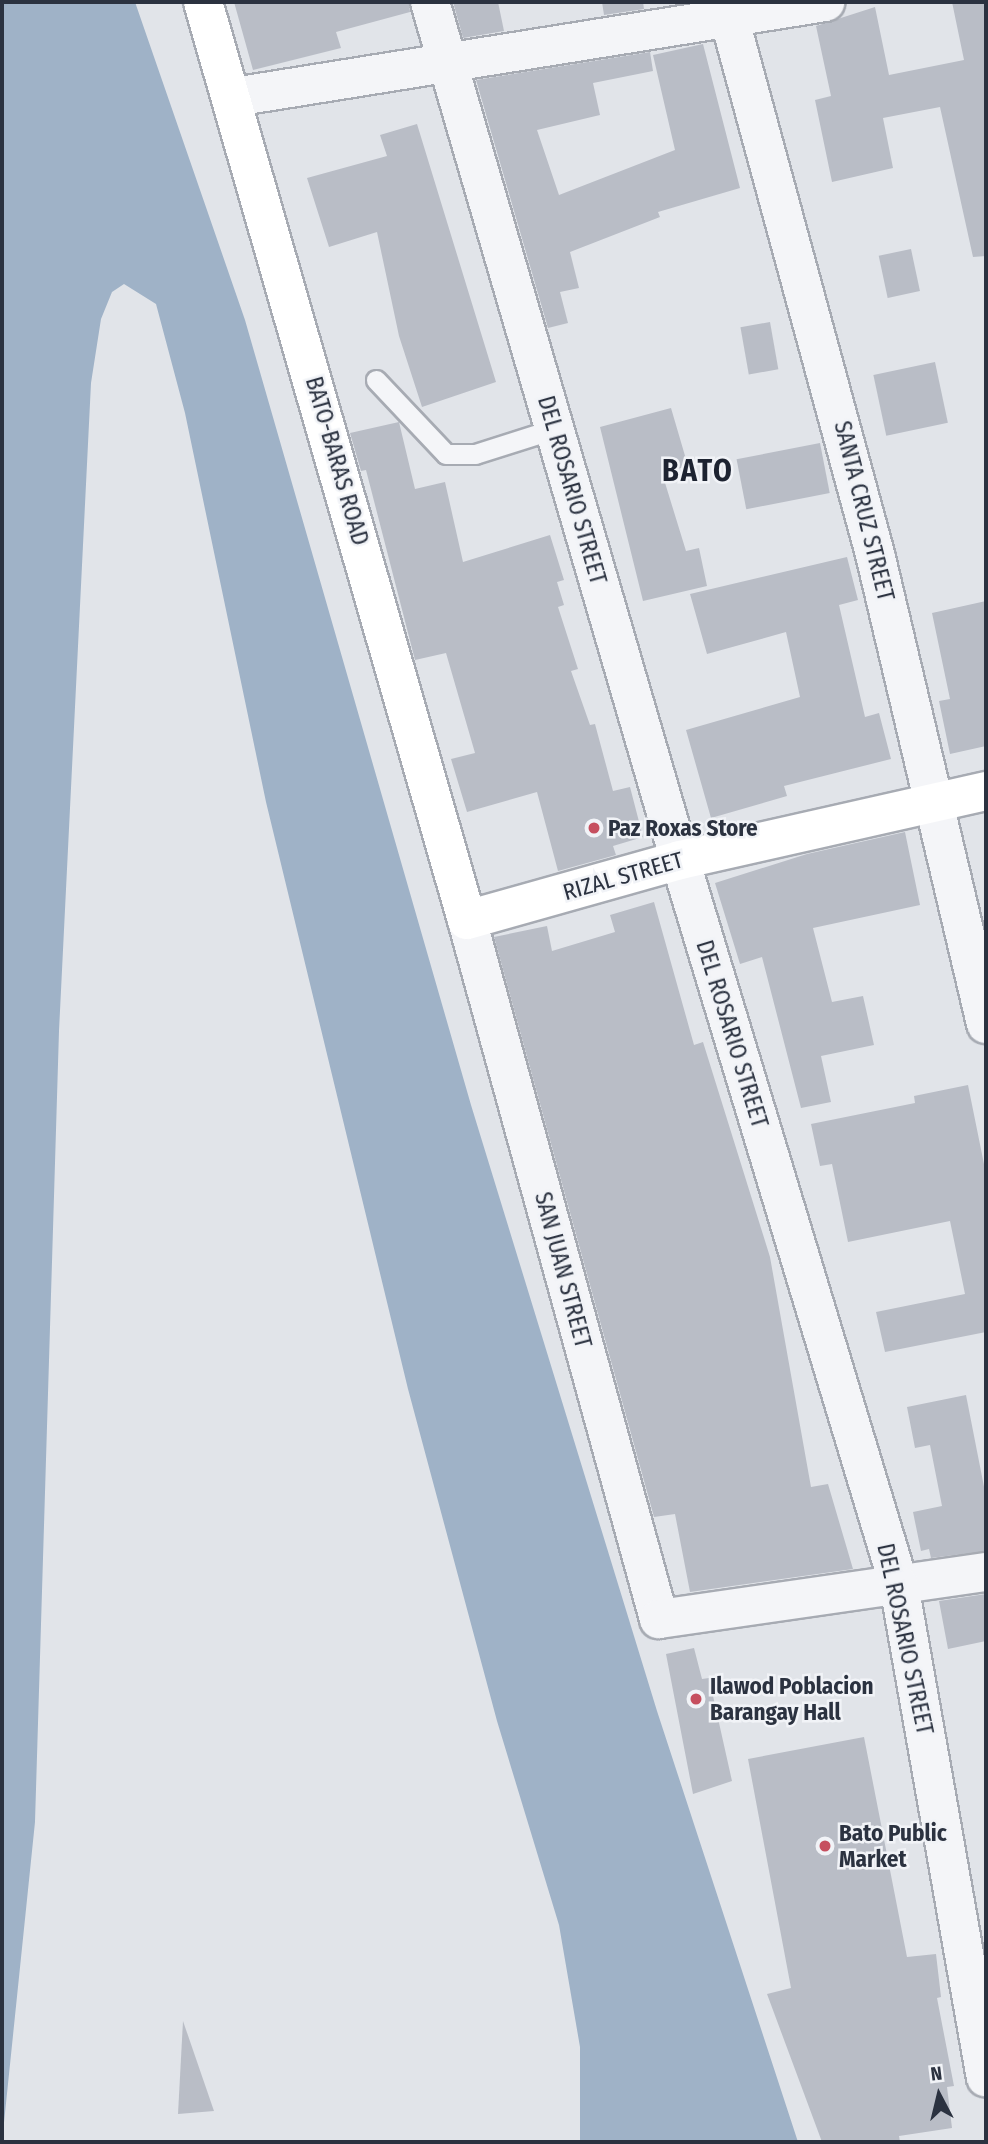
<!DOCTYPE html>
<style>
body{margin:0}
#map{position:relative;width:988px;height:2144px;overflow:hidden;background:#e1e4e9;font-family:"Fira Sans Condensed",sans-serif}
div>[style]{position:absolute}
[style*='--x']{left:calc(var(--x)*1px);top:calc(var(--y)*1px);width:calc(var(--w)*1px);rotate:calc(var(--a)*1deg)}
.water>*{inset:0;background:#9fb2c7}
.building>*{inset:0;background:#b9bdc6;transform-origin:0 0}
.roads{filter:drop-shadow(2px 0 #a7abb3) drop-shadow(-2px 0 #a7abb3) drop-shadow(0 2px #a7abb3) drop-shadow(0 -2px #a7abb3)}
.service>*{height:19px;margin:-9.5px;padding:0 9.5px;transform-origin:9.5px;border-radius:9.5px;background:#f4f5f8}
.minor>*{height:38px;margin:-19px;padding:0 19px;transform-origin:19px;border-radius:19px;background:#f4f5f8}
.tertiary>*{height:38px;margin:-19px;padding:0 19px;transform-origin:19px;border-radius:19px;background:#f4f5f8}
.secondary>*{height:38px;margin:-19px;padding:0 19px;transform-origin:19px;border-radius:19px;background:#fff}
.dots>*{width:19px;height:19px;translate:-50% -50%;box-sizing:border-box;border:4px solid #f1f3f7;border-radius:50%}
span{translate:-50% -50%;white-space:nowrap;text-align:center;line-height:1.15;-webkit-text-stroke:5px #f1f3f7;paint-order:stroke}
.street-label{font-size:23px;color:#2b3240}
.poi-label{font-size:23px;color:#2b3240;font-weight:700}
.left{translate:0 -50%;text-align:left}
.district-label{font-size:30px;color:#1d2331;font-weight:700;letter-spacing:2px}
.frame{position:absolute;inset:0;border:4px solid #2b3240;pointer-events:none}
.north{position:absolute;left:904px;top:2060px;width:70px;height:70px;-webkit-text-stroke:5px #f1f3f7;paint-order:stroke;rotate:353deg;font-size:19px;font-weight:700;line-height:28px;text-align:center;color:#2b3240}
.north::after{content:'';display:block;margin:auto;width:24px;height:32px;background:#2b3240;clip-path:polygon(50% 0,100% 100%,50% 72%,0 100%)}
</style>
<div id="map">
<div class="water">
<div style="clip-path:polygon(2px 2px,135px 2px,245px 320px,471px 1105px,657px 1711px,798px 2142px,580px 2142px,580px 2047px,559px 1925px,497px 1721px,408px 1389px,266px 802px,185px 413px,156px 304px,124px 284px,112px 292px,101px 319px,91px 383px,59px 1031px,35px 1822px,2px 2142px)"></div>
</div>
<div class="building">
<div style="clip-path:polygon(234px 2px,409px 2px,410px 12px,336px 32px,341px 48px,253px 70px)"></div>
<div style="clip-path:polygon(453px 2px,498px 2px,504px 31px,463px 38px)"></div>
<div style="clip-path:polygon(602px 2px,643px 2px,644px 9px,604px 15px)"></div>
<div style="clip-path:polygon(952px 2px,986px 2px,986px 256px,973px 257px,940px 107px,883px 118px,893px 168px,832px 182px,815px 100px,831px 96px,816px 26px,875px 7px,889px 75px,964px 60px)"></div>
<div style="clip-path:polygon(703px 44px,740px 188px,658px 212px,660px 217px,570px 252px,579px 288px,560px 292px,568px 323px,548px 328px,476px 80px,650px 52px,653px 71px,593px 83px,600px 115px,537px 130px,559px 195px,675px 150px,653px 55px)"></div>
<div style="clip-path:polygon(417px 124px,496px 382px,422px 407px,399px 336px,377px 232px,329px 247px,307px 178px,387px 156px,380px 135px)"></div>
<div style="left:911px;top:249px;width:43px;height:33px;rotate:78deg"></div>
<div style="left:770px;top:322px;width:48px;height:30px;rotate:80deg"></div>
<div style="left:935px;top:362px;width:62px;height:63px;rotate:78deg"></div>
<div style="clip-path:polygon(671px 408px,688px 466px,662px 473px,686px 551px,699px 548px,707px 586px,643px 601px,600px 427px)"></div>
<div style="clip-path:polygon(399px 422px,415px 489px,445px 482px,463px 562px,550px 535px,564px 580px,557px 582px,564px 605px,558px 607px,578px 669px,571px 671px,590px 725px,595px 724px,613px 791px,630px 787px,643px 837px,613px 846px,616px 855px,558px 871px,537px 792px,467px 812px,451px 759px,475px 753px,446px 653px,415px 660px,366px 470px,361px 471px,350px 433px)"></div>
<div style="left:820px;top:443px;width:51px;height:85px;rotate:79deg"></div>
<div style="clip-path:polygon(847px 557px,858px 600px,839px 605px,865px 717px,879px 713px,891px 759px,784px 786px,787px 796px,711px 818px,686px 730px,800px 697px,786px 632px,707px 654px,690px 594px)"></div>
<div style="clip-path:polygon(986px 601px,986px 746px,950px 754px,939px 701px,950px 699px,932px 613px)"></div>
<div style="clip-path:polygon(905px 832px,920px 905px,813px 928px,832px 1002px,863px 996px,874px 1045px,821px 1056px,831px 1102px,801px 1108px,762px 957px,740px 964px,715px 883px,807px 854px)"></div>
<div style="clip-path:polygon(654px 902px,694px 1045px,703px 1042px,770px 1257px,811px 1487px,828px 1484px,853px 1569px,690px 1592px,675px 1514px,654px 1517px,494px 937px,547px 926px,552px 951px,615px 932px,610px 915px)"></div>
<div style="clip-path:polygon(968px 1085px,986px 1174px,986px 1332px,885px 1352px,876px 1312px,965px 1294px,950px 1221px,848px 1242px,832px 1164px,820px 1166px,811px 1124px,915px 1103px,914px 1096px)"></div>
<div style="clip-path:polygon(966px 1395px,986px 1497px,986px 1551px,931px 1558px,929px 1549px,921px 1551px,913px 1512px,942px 1506px,930px 1445px,915px 1448px,907px 1407px)"></div>
<div style="clip-path:polygon(986px 1594px,986px 1641px,948px 1649px,939px 1601px)"></div>
<div style="clip-path:polygon(694px 1648px,702px 1679px,709px 1678px,732px 1781px,693px 1794px,666px 1654px)"></div>
<div style="clip-path:polygon(864px 1737px,907px 1957px,936px 1954px,941px 1997px,937px 1998px,954px 2086px,947px 2087px,952px 2128px,899px 2136px,900px 2142px,822px 2142px,767px 1994px,791px 1988px,748px 1759px)"></div>
<div style="clip-path:polygon(183px 2021px,214px 2111px,178px 2114px)"></div>
</div>
<div class="roads">
<div class="service">
<div style="--x:376;--y:380;--w:102;--a:46.6"></div>
<div style="--x:446;--y:454;--w:29;--a:0"></div>
<div style="--x:475;--y:454;--w:83;--a:-17.6"></div>
</div>
<div class="minor">
<div style="--x:430;--y:2;--w:894;--a:73.76"></div>
<div style="--x:725;--y:2;--w:572;--a:74.8"></div>
<div style="--x:875;--y:554;--w:483;--a:76.7"></div>
<div style="--x:234;--y:97;--w:599;--a:-9.13"></div>
<div style="--x:467;--y:920;--w:725;--a:74.64"></div>
<div style="--x:659;--y:1619;--w:330;--a:-8.2"></div>
</div>
<div class="tertiary">
<div style="--x:680;--y:860;--w:757;--a:73.19"></div>
<div style="--x:899;--y:1585;--w:500;--a:80"></div>
</div>
<div class="secondary">
<div style="--x:203;--y:2;--w:955;--a:73.96"></div>
<div style="--x:467;--y:920;--w:221;--a:-15.7"></div>
<div style="--x:680;--y:860;--w:314;--a:-12.7"></div>
</div>
</div>
<div class="dots">
<div style="left:594px;top:828px;background:#c64f5f"></div>
<div style="left:696px;top:1699px;background:#c64f5f"></div>
<div style="left:825px;top:1846px;background:#c64f5f"></div>
</div>
<div class="street-label">
<span style="left:337px;top:461px;rotate:74deg">BATO-BARAS ROAD</span>
<span style="left:572px;top:490px;rotate:74deg">DEL ROSARIO STREET</span>
<span style="left:864px;top:511px;rotate:76deg">SANTA CRUZ STREET</span>
<span style="left:623px;top:876px;rotate:-16deg">RIZAL STREET</span>
<span style="left:732px;top:1034px;rotate:73deg">DEL ROSARIO STREET</span>
<span style="left:563px;top:1270px;rotate:75deg">SAN JUAN STREET</span>
<span style="left:905px;top:1639px;rotate:78deg">DEL ROSARIO STREET</span>
</div>
<div class="poi-label">
<span class="left" style="left:608px;top:828px">Paz Roxas Store</span>
<span class="left" style="left:710px;top:1699px">Ilawod Poblacion<br>Barangay Hall</span>
<span class="left" style="left:839px;top:1846px">Bato Public<br>Market</span>
</div>
<div class="district-label">
<span style="left:698px;top:471px">BATO</span>
</div>
<div class="frame"></div>
<div class="north">N</div>
</div>
